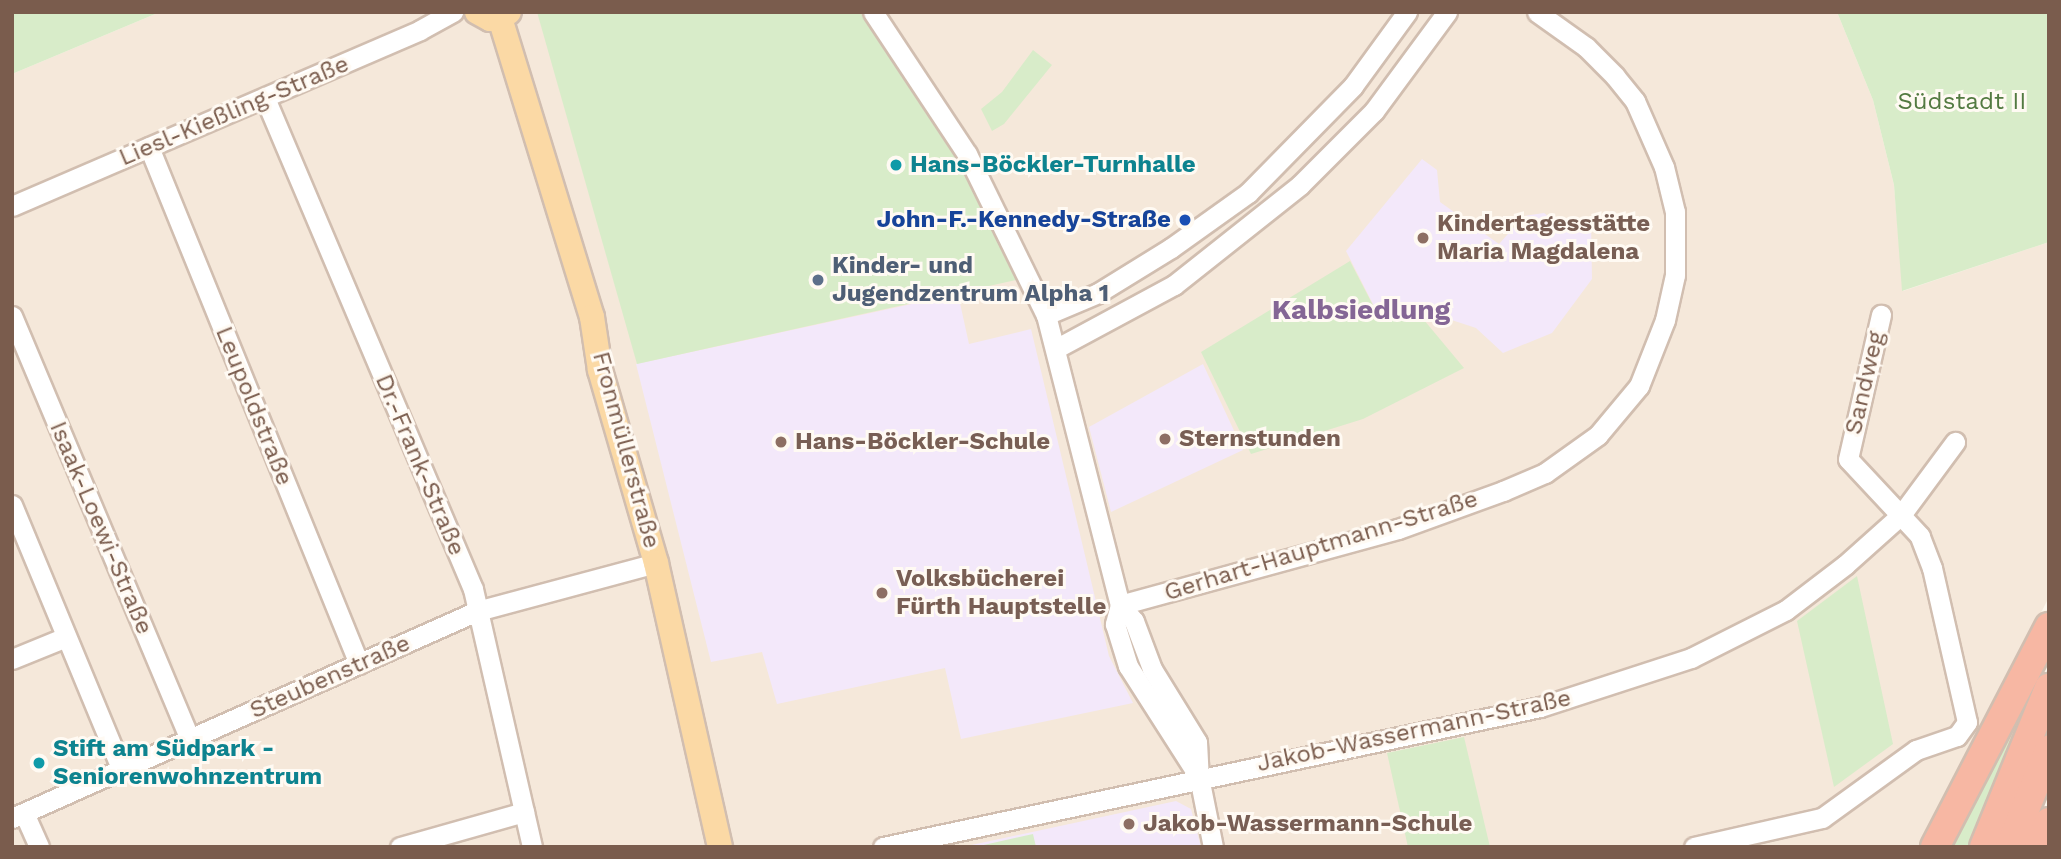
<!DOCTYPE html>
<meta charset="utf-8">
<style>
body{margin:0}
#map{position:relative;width:2061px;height:859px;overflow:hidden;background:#fdf6ec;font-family:"Work Sans",sans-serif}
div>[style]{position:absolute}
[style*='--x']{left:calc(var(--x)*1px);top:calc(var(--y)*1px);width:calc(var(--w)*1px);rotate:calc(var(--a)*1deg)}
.residential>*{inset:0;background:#f5e8da}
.education>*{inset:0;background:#f3e8fa}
.green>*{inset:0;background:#d8ecc9}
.roads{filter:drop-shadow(2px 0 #d1beb0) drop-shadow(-2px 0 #d1beb0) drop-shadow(0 2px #d1beb0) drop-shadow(0 -2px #d1beb0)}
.minor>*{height:19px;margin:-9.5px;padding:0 9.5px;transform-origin:9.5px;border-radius:9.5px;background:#fff}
.major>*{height:24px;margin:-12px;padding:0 12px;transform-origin:12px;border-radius:12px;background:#fbd9a5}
.highway>*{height:28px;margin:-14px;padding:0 14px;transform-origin:14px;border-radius:14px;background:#f7b7a3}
.dots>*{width:19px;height:19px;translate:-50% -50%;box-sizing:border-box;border:4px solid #fffaf3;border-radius:50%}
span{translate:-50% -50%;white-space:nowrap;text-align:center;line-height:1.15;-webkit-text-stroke:6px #fffaf3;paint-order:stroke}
.park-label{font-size:24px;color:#537a41}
.street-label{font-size:24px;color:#7a5c4d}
.culture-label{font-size:24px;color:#0d838f;font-weight:700}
.left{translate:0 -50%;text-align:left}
.transit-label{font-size:24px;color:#164399;font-weight:700}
.right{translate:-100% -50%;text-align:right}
.education-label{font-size:24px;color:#785e54;font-weight:700}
.service-label{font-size:24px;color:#4e5e75;font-weight:700}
.quarter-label{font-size:28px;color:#846695;font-weight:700}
.frame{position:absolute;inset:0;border:14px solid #7a5c4d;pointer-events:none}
</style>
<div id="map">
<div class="residential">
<div style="clip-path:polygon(160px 12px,1837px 12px,1873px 100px,1894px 185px,1903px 291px,2049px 242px,2049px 597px,1922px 847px,12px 847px,12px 74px)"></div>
</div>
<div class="education">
<div style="clip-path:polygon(1422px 159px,1437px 170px,1440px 202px,1499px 244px,1524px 216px,1544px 213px,1558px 223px,1591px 220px,1592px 279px,1552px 333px,1503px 353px,1476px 328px,1415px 308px,1378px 314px,1346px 251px)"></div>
<div style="clip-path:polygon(958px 294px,969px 344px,1031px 329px,1109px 656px,1133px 703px,961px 739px,945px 668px,777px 704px,762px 652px,711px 662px,636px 364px)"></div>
<div style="clip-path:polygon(1203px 364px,1243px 450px,1111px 512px,1089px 427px)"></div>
<div style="clip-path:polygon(1176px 801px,1191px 809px,1201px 847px,962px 847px)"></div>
</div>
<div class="green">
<div style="clip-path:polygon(12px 12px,160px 12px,12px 74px)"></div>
<div style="clip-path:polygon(537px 12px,860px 12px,957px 157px,1016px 280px,637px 364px)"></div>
<div style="clip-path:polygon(1837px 12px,2049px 12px,2049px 242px,1902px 291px,1894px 185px,1873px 100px)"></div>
<div style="clip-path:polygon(1033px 50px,1052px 65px,1004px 124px,992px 131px,981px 109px,1002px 92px)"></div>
<div style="clip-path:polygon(1350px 261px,1378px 315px,1414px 308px,1464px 368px,1363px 419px,1251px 454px,1201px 352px)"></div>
<div style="clip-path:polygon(1857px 576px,1893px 744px,1834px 787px,1797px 621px)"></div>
<div style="clip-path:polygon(2049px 657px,1969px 847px,1948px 847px)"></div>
<div style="clip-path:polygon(1464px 737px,1490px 847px,1408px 847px,1387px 753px)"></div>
<div style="clip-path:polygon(1033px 834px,1036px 847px,975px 847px)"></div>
</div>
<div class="roads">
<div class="minor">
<div style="--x:873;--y:12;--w:170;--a:56.5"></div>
<div style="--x:967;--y:154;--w:179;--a:63.9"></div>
<div style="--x:1046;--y:315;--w:299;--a:75.7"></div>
<div style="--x:1120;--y:605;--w:21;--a:49"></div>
<div style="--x:1134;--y:621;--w:51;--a:69.4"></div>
<div style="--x:1152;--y:669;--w:86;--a:58.3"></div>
<div style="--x:1197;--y:742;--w:35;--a:87"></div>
<div style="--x:1199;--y:777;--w:71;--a:78.7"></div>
<div style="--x:265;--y:98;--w:533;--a:67.04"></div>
<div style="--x:473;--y:589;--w:265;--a:77.1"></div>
<div style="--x:149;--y:147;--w:558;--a:67.89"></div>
<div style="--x:12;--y:206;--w:444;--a:-23.3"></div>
<div style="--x:420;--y:30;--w:38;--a:-29"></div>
<div style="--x:1046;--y:315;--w:56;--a:-22.9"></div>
<div style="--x:1098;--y:293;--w:86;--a:-31.7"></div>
<div style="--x:1171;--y:248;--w:95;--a:-35.5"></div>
<div style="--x:1248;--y:193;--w:150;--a:-45.5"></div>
<div style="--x:1353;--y:86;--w:92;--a:-53.9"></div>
<div style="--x:12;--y:316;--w:460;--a:67.2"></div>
<div style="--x:1057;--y:348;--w:133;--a:-28.3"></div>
<div style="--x:1174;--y:285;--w:161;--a:-38.4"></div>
<div style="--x:1300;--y:185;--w:105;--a:-45"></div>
<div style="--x:1374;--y:111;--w:123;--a:-53.6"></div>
<div style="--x:12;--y:505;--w:287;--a:67.5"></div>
<div style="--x:1120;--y:605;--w:288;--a:-15.3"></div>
<div style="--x:1398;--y:529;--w:112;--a:-19.9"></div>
<div style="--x:1503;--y:491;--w:46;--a:-23.2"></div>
<div style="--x:1545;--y:473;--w:65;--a:-35.6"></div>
<div style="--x:1598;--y:435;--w:64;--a:-50.1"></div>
<div style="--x:1639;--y:386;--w:71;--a:-68.5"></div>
<div style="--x:1665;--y:320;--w:46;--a:-77.5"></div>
<div style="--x:1675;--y:275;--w:63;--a:-90"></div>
<div style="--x:1675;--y:212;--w:46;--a:-103.7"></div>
<div style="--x:1664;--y:167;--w:72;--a:-113.7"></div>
<div style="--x:1635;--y:101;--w:32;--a:-129"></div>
<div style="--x:1615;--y:76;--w:41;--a:-135"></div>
<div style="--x:1586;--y:47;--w:60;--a:-144.5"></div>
<div style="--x:1120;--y:605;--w:20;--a:105"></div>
<div style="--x:1115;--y:624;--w:44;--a:72.8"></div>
<div style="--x:1128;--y:666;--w:132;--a:57.4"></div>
<div style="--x:12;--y:659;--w:58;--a:-22.2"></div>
<div style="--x:24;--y:813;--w:37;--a:66"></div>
<div style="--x:12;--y:818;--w:509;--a:-24"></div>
<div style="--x:477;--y:611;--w:185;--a:-15"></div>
<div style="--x:400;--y:847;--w:129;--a:-15.8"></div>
<div style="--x:883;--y:847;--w:672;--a:-12.03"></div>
<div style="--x:1540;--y:707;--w:159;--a:-18"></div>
<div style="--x:1691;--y:658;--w:106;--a:-26.8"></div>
<div style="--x:1786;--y:610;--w:74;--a:-37.3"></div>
<div style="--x:1845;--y:565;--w:75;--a:-41.8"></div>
<div style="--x:1901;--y:515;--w:91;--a:-53.5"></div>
<div style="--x:1694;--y:847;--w:131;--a:-12.8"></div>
<div style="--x:1822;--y:818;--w:116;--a:-35.9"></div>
<div style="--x:1916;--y:750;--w:43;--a:-18.9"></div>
<div style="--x:1957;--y:736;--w:17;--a:-54"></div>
<div style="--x:1967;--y:722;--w:158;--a:-102.8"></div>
<div style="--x:1932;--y:568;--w:34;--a:-111"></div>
<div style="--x:1920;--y:536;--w:105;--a:-133.1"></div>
<div style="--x:1848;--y:459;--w:148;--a:-77.1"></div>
</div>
<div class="major">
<div style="--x:477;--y:12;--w:15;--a:28"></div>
<div style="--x:490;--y:19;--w:20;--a:-20"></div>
<div style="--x:500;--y:18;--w:313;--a:72.9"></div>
<div style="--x:592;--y:317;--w:54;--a:81.4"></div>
<div style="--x:600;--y:370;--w:201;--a:73.8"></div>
<div style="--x:656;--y:563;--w:291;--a:77.3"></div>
</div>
<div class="highway">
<div style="--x:1935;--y:847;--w:248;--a:-62.6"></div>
<div style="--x:1984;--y:847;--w:172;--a:-67.8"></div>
<div style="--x:2010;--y:847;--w:105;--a:-68.1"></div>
<div style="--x:2039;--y:847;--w:27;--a:-68"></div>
</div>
</div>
<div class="dots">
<div style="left:896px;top:165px;background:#0f9aa8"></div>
<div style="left:1185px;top:220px;background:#1a4fb4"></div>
<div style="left:1423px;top:238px;background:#8d6e63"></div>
<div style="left:818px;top:280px;background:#5c6f8a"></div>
<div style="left:1165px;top:439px;background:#8d6e63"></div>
<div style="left:781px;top:442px;background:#8d6e63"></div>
<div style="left:882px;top:593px;background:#8d6e63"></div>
<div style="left:39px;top:763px;background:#0f9aa8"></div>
<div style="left:1129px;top:824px;background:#8d6e63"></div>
</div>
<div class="park-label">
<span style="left:1962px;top:102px">Südstadt II</span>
</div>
<div class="street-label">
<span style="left:234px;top:111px;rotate:-23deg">Liesl-Kießling-Straße</span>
<span style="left:1865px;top:383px;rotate:-77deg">Sandweg</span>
<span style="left:254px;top:406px;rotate:68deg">Leupoldstraße</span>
<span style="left:626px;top:450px;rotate:75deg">Fronmüllerstraße</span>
<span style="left:420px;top:465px;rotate:67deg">Dr.-Frank-Straße</span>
<span style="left:101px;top:528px;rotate:67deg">Isaak-Loewi-Straße</span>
<span style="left:1321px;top:546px;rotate:-17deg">Gerhart-Hauptmann-Straße</span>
<span style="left:330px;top:677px;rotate:-24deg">Steubenstraße</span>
<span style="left:1414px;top:731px;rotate:-12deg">Jakob-Wassermann-Straße</span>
</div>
<div class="culture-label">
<span class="left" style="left:910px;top:165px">Hans-Böckler-Turnhalle</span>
<span class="left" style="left:53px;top:763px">Stift am Südpark -<br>Seniorenwohnzentrum</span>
</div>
<div class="transit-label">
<span class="right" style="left:1171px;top:220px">John-F.-Kennedy-Straße</span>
</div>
<div class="education-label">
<span class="left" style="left:1437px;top:238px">Kindertagesstätte<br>Maria Magdalena</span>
<span class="left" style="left:1179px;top:439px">Sternstunden</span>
<span class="left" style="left:795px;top:442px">Hans-Böckler-Schule</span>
<span class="left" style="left:896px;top:593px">Volksbücherei<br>Fürth Hauptstelle</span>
<span class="left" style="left:1143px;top:824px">Jakob-Wassermann-Schule</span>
</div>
<div class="service-label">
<span class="left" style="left:832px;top:280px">Kinder- und<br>Jugendzentrum Alpha 1</span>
</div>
<div class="quarter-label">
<span style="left:1361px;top:310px">Kalbsiedlung</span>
</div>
<div class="frame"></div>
</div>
